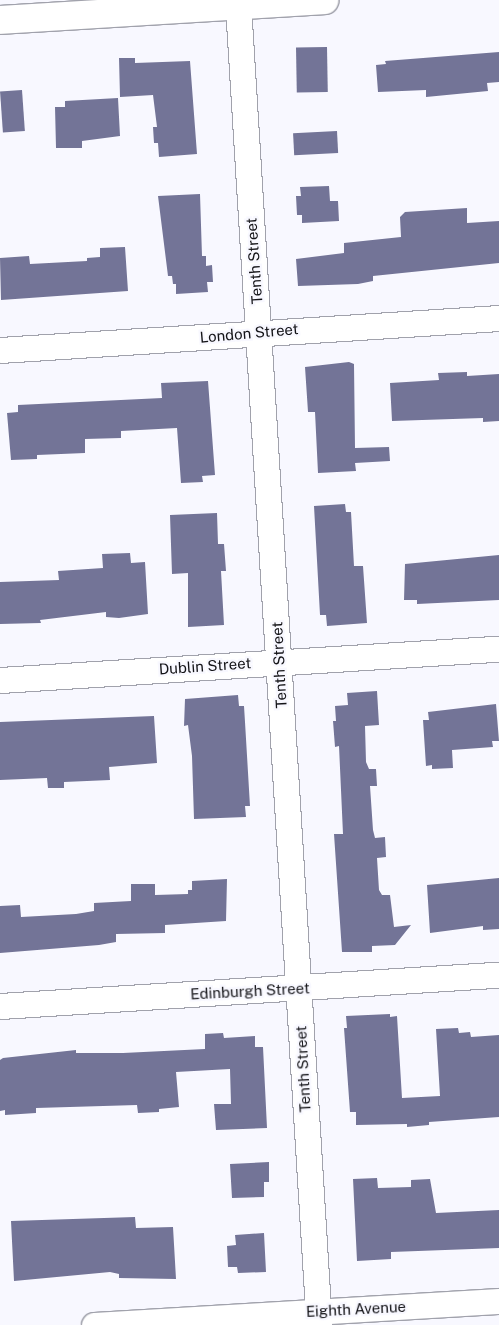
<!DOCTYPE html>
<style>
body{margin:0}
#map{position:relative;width:499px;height:1325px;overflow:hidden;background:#f8f8ff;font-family:"Public Sans",sans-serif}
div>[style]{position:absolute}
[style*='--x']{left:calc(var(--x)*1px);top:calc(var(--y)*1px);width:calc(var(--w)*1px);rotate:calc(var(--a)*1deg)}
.building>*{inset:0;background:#737497;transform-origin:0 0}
.roads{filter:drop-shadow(1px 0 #a1a2ac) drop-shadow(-1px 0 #a1a2ac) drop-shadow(0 1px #a1a2ac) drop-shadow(0 -1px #a1a2ac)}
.minor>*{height:25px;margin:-12.5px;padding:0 12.5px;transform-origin:12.5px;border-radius:12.5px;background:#fff}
.major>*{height:28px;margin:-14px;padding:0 14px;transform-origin:14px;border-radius:14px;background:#fff}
span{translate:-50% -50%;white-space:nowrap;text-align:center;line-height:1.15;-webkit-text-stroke:4.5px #f8f8ff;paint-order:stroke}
.street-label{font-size:15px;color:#141418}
</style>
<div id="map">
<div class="building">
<div style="left:327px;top:47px;width:45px;height:31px;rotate:89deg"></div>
<div style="clip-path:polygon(499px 52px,499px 82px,487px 83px,488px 91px,426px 97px,426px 90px,378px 92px,376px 65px,386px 64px,385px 61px)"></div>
<div style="clip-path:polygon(119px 58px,135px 58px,135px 63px,190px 61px,197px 154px,159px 157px,158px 143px,154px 143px,153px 127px,157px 127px,153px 95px,120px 97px)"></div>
<div style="left:22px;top:90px;width:41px;height:22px;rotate:86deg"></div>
<div style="clip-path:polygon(118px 98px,120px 136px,82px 141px,82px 148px,56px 148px,55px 107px,65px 107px,65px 101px)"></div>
<div style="left:337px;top:131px;width:22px;height:44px;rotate:87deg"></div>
<div style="clip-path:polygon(329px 186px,330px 201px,338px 201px,339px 221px,302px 223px,302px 215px,297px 215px,296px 196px,301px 196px,300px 187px)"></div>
<div style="clip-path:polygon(200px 194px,202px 256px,206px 256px,206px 266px,212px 265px,213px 282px,207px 282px,208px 292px,176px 294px,176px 284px,173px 284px,172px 276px,168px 276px,158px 196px)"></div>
<div style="clip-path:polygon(467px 208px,467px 223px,499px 221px,499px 263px,373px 276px,373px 281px,358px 284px,298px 286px,296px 259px,344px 253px,344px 243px,401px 237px,400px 217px,405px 212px)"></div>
<div style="clip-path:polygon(125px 247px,128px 291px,1px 300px,0 258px,29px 256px,30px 264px,87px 261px,87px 258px,100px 257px,100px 248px)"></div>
<div style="clip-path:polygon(349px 362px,354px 364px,355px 448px,389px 447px,390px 461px,355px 463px,356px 471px,318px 473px,315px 412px,308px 412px,305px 367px)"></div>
<div style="clip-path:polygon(467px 372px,467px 376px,499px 374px,499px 421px,483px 422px,483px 418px,392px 421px,390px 383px,439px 380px,438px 373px)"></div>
<div style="clip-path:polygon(208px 381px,215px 475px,202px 476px,203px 482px,181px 483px,177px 428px,121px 431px,121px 438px,85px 439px,85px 453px,37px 455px,37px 459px,11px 460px,7px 413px,18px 412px,18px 405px,162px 398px,161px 383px)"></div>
<div style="clip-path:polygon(345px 504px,346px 512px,351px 512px,354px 566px,363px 566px,367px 623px,327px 626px,326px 615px,320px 615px,314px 506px)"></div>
<div style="clip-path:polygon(217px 513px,218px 544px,224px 544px,226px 571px,221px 571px,224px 625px,188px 627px,188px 573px,172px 574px,170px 515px)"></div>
<div style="clip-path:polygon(130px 553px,131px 563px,145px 562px,148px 614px,119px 618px,106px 617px,106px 612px,40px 620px,41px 623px,0 624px,0 582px,59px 580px,58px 571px,103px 568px,102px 554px)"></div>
<div style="clip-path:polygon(499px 555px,499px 600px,417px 604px,417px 600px,404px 600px,405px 564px)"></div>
<div style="clip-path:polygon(377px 691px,379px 725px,365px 726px,366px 762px,369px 769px,376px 769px,377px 786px,370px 786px,373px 830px,375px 838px,385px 837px,386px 857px,377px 858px,379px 890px,382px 895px,390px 895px,394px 927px,411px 925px,395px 945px,372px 946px,372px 952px,342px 952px,334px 834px,343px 834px,339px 746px,335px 747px,333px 721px,336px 721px,335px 706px,348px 705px,347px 693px)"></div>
<div style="clip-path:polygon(238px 695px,239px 706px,244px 706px,245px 722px,250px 806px,245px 806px,246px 817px,194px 819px,192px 756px,188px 725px,184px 726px,185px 699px)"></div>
<div style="clip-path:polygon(496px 704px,499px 741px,492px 741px,493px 747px,452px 750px,453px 768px,432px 769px,432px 765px,426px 766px,423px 720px,429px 720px,428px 712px)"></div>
<div style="clip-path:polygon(154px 716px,157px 763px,109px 767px,110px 780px,64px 782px,64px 788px,48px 788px,47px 778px,0 780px,0 722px)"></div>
<div style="clip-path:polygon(499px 878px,499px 929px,483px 930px,483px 926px,430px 933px,427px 885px)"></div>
<div style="clip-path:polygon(227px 879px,226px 921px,165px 925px,165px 933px,116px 934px,116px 942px,99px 945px,0 953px,0 906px,20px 905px,21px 917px,76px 914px,94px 911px,94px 903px,131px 901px,131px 884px,155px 884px,155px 895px,188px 894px,188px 890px,192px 890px,192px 881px)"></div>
<div style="clip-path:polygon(390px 1014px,390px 1017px,397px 1016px,402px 1098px,440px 1096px,436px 1029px,458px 1028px,459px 1033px,470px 1032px,471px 1037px,499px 1035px,499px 1117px,429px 1122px,429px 1125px,407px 1127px,407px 1124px,356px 1125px,356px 1112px,350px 1112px,344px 1028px,347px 1028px,346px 1016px)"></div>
<div style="clip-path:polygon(223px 1033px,224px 1038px,255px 1036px,255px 1047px,263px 1047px,267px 1128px,216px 1130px,214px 1104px,231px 1104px,230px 1069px,176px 1072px,179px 1107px,159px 1109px,159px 1112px,138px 1113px,137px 1105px,36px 1108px,36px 1113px,5px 1115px,5px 1110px,0 1111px,0 1060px,3px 1058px,76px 1050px,76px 1053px,123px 1053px,205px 1049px,205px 1034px)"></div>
<div style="clip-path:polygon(269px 1162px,269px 1182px,264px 1182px,264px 1197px,232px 1198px,230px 1164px)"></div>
<div style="clip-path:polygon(377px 1178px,378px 1188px,411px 1187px,411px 1180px,430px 1179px,436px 1213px,499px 1210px,499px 1248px,391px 1252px,391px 1259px,357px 1261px,353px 1179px)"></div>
<div style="clip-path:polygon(135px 1217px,136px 1228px,173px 1227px,176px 1279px,119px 1278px,119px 1274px,110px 1272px,14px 1281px,11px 1221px)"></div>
<div style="clip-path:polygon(264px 1233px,266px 1272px,238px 1273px,237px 1267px,228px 1267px,227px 1246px,236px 1245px,235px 1235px)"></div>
</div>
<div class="roads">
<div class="minor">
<div style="--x:238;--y:5;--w:1322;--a:86.49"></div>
<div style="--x:0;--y:350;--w:500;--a:-3.67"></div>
<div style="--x:0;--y:680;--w:500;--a:-3.6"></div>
<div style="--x:0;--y:1006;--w:500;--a:-3.6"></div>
<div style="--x:94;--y:1325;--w:406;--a:-3.4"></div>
</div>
<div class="major">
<div style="--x:0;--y:20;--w:325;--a:-3.5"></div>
</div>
</div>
<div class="street-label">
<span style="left:254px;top:261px;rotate:-94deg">Tenth Street</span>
<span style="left:249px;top:333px;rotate:-5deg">London Street</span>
<span style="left:279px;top:665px;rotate:-93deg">Tenth Street</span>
<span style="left:205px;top:666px;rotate:-4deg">Dublin Street</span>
<span style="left:250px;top:991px;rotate:-3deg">Edinburgh Street</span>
<span style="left:303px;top:1069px;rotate:-93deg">Tenth Street</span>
<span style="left:356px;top:1309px;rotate:-3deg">Eighth Avenue</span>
</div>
</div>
